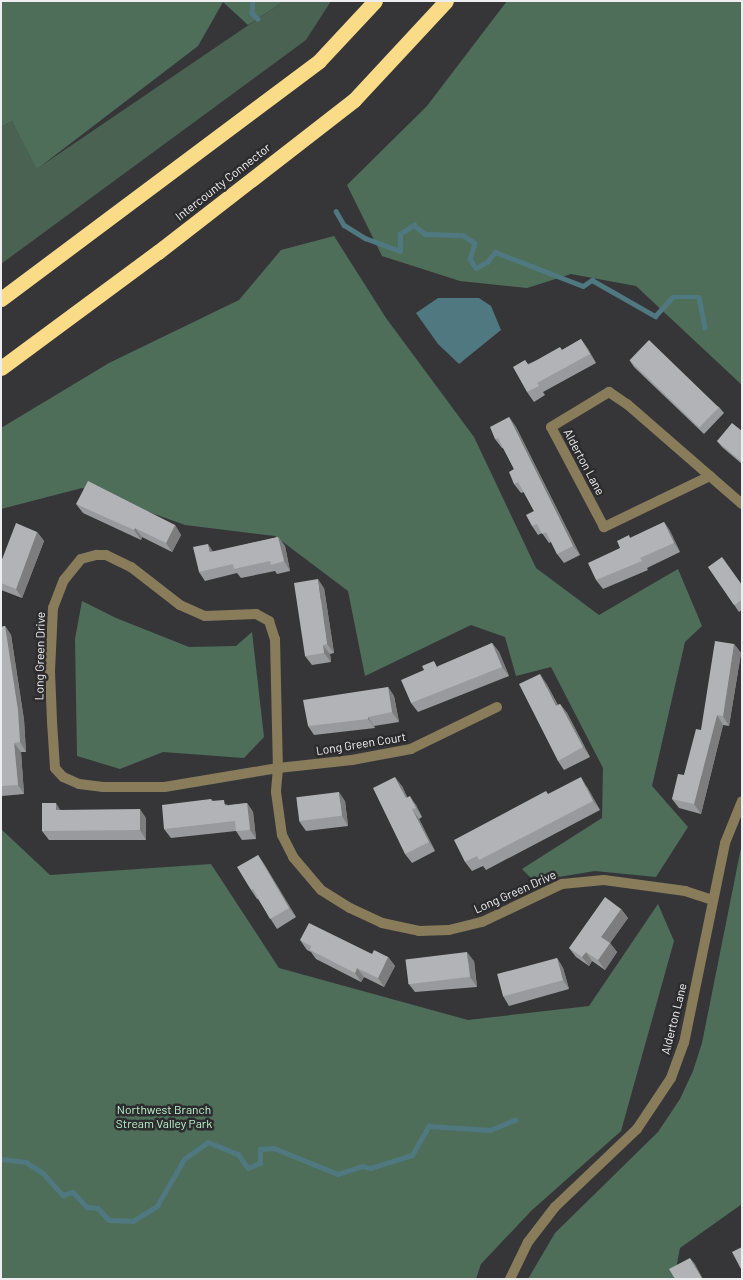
<!DOCTYPE html>
<style>
body{margin:0}
#map{position:relative;width:743px;height:1280px;overflow:hidden;background:#363639;font-family:Barlow,sans-serif}
div>[style]{position:absolute}
[style*='--x']{left:calc(var(--x)*1px);top:calc(var(--y)*1px);width:calc(var(--w)*1px);rotate:calc(var(--a)*1deg)}
.green>*{inset:0;background:#496252}
.forest>*{inset:0;background:#4f6e5a}
.water>*{inset:0;background:#4f7881}
.stream>*{height:4.5px;margin:-2.25px;padding:0 2.25px;transform-origin:2.25px;border-radius:2.25px;background:#4f7881}
.minor>*{height:10px;margin:-5px;padding:0 5px;transform-origin:5px;border-radius:5px;background:#887c5b}
.motorway>*{height:15px;margin:-7.5px;padding:0 7.5px;transform-origin:7.5px;border-radius:7.5px;background:#f9db88}
.wall>*{inset:0;background:#999a9d}
.shaded-wall>*{inset:0;background:#7d7d7f}
.building>*{inset:0;background:#b2b3b6;transform-origin:0 0}
span{translate:-50% -50%;white-space:nowrap;text-align:center;line-height:1.15;-webkit-text-stroke:5px #2c2c2e;paint-order:stroke}
.street-label{font-size:12px;color:#eeeef0}
.park-label{font-size:12px;color:#baf3cd}
.frame{position:absolute;inset:0;border:2px solid #eeeef0;pointer-events:none}
</style>
<div id="map">
<div class="green">
<div style="clip-path:polygon(284px 1px,331px 1px,306px 40px,1px 264px,1px 127px,12px 121px,38px 168px)"></div>
</div>
<div class="forest">
<div style="clip-path:polygon(1px 1px,284px 1px,248px 25px,223px 2px,198px 46px,37px 169px,12px 121px,1px 127px)"></div>
<div style="clip-path:polygon(507px 1px,742px 1px,742px 385px,636px 286px,571px 274px,527px 288px,460px 281px,382px 256px,347px 185px,427px 106px)"></div>
<div style="clip-path:polygon(334px 236px,386px 318px,474px 437px,536px 568px,599px 615px,678px 569px,702px 626px,685px 642px,652px 786px,688px 827px,656px 877px,595px 871px,534px 881px,522px 869px,602px 818px,603px 768px,551px 667px,516px 676px,505px 637px,471px 625px,365px 676px,348px 591px,275px 536px,185px 525px,82px 488px,1px 509px,1px 428px,109px 363px,239px 300px,281px 250px)"></div>
<div style="clip-path:polygon(82px 601px,116px 618px,189px 647px,236px 646px,252px 632px,264px 737px,244px 758px,163px 752px,120px 769px,77px 756px,75px 639px)"></div>
<div style="clip-path:polygon(1px 829px,50px 875px,211px 864px,279px 968px,468px 1020px,589px 1006px,658px 904px,674px 941px,621px 1131px,531px 1211px,481px 1264px,476px 1279px,1px 1279px)"></div>
<div style="clip-path:polygon(742px 843px,742px 1204px,680px 1248px,674px 1279px,528px 1279px,555px 1233px,658px 1132px,680px 1099px,693px 1071px,702px 1043px)"></div>
</div>
<div class="water">
<div style="clip-path:polygon(438px 298px,479px 298px,491px 306px,501px 330px,459px 364px,438px 344px,416px 313px)"></div>
</div>
<div class="stream">
<div style="--x:253;--y:1;--w:12;--a:95"></div>
<div style="--x:252;--y:13;--w:8;--a:45"></div>
<div style="--x:336;--y:211;--w:16;--a:60"></div>
<div style="--x:344;--y:225;--w:25;--a:32"></div>
<div style="--x:365;--y:238;--w:37;--a:20"></div>
<div style="--x:400;--y:251;--w:17;--a:-90"></div>
<div style="--x:400;--y:234;--w:17;--a:-33"></div>
<div style="--x:414;--y:225;--w:14;--a:39"></div>
<div style="--x:425;--y:234;--w:38;--a:2"></div>
<div style="--x:463;--y:235;--w:14;--a:34"></div>
<div style="--x:475;--y:243;--w:17;--a:107"></div>
<div style="--x:470;--y:259;--w:11;--a:56"></div>
<div style="--x:476;--y:268;--w:13;--a:-29"></div>
<div style="--x:487;--y:262;--w:13;--a:-51"></div>
<div style="--x:495;--y:252;--w:94;--a:21.1"></div>
<div style="--x:583;--y:286;--w:11;--a:-34"></div>
<div style="--x:592;--y:280;--w:73;--a:29.7"></div>
<div style="--x:655;--y:316;--w:26;--a:-47"></div>
<div style="--x:673;--y:297;--w:26;--a:0"></div>
<div style="--x:699;--y:297;--w:31;--a:79"></div>
<div style="--x:1;--y:1159;--w:25;--a:7"></div>
<div style="--x:26;--y:1162;--w:20;--a:33"></div>
<div style="--x:43;--y:1173;--w:30;--a:48"></div>
<div style="--x:63;--y:1195;--w:10;--a:-17"></div>
<div style="--x:73;--y:1192;--w:21;--a:47"></div>
<div style="--x:87;--y:1207;--w:11;--a:5"></div>
<div style="--x:98;--y:1208;--w:16;--a:47"></div>
<div style="--x:109;--y:1220;--w:24;--a:2"></div>
<div style="--x:133;--y:1221;--w:28;--a:-32"></div>
<div style="--x:157;--y:1206;--w:54;--a:-60.1"></div>
<div style="--x:184;--y:1159;--w:29;--a:-35"></div>
<div style="--x:208;--y:1142;--w:32;--a:22"></div>
<div style="--x:238;--y:1154;--w:17;--a:54"></div>
<div style="--x:248;--y:1168;--w:13;--a:-23"></div>
<div style="--x:260;--y:1163;--w:14;--a:-90"></div>
<div style="--x:260;--y:1149;--w:14;--a:-4"></div>
<div style="--x:274;--y:1148;--w:69;--a:22.1"></div>
<div style="--x:338;--y:1174;--w:25;--a:-18"></div>
<div style="--x:362;--y:1166;--w:9;--a:13"></div>
<div style="--x:371;--y:1168;--w:43;--a:-17.6"></div>
<div style="--x:412;--y:1155;--w:34;--a:-60"></div>
<div style="--x:429;--y:1126;--w:61;--a:3.8"></div>
<div style="--x:490;--y:1130;--w:27;--a:-22"></div>
</div>
<div class="minor">
<div style="--x:710;--y:476;--w:118;--a:154.3"></div>
<div style="--x:604;--y:527;--w:113;--a:-117.9"></div>
<div style="--x:551;--y:427;--w:68;--a:-31.1"></div>
<div style="--x:609;--y:392;--w:22;--a:34"></div>
<div style="--x:627;--y:404;--w:152;--a:41"></div>
<div style="--x:96;--y:555;--w:10;--a:0"></div>
<div style="--x:106;--y:555;--w:28;--a:26"></div>
<div style="--x:131;--y:567;--w:62;--a:37.8"></div>
<div style="--x:180;--y:605;--w:27;--a:24"></div>
<div style="--x:205;--y:616;--w:51;--a:-2.2"></div>
<div style="--x:256;--y:614;--w:15;--a:28"></div>
<div style="--x:269;--y:621;--w:19;--a:72"></div>
<div style="--x:275;--y:639;--w:129;--a:88.7"></div>
<div style="--x:278;--y:768;--w:115;--a:170.5"></div>
<div style="--x:165;--y:787;--w:62;--a:180"></div>
<div style="--x:103;--y:787;--w:24;--a:-173"></div>
<div style="--x:79;--y:784;--w:17;--a:-156"></div>
<div style="--x:63;--y:777;--w:12;--a:-132"></div>
<div style="--x:55;--y:768;--w:47;--a:-93.7"></div>
<div style="--x:52;--y:721;--w:50;--a:-92.3"></div>
<div style="--x:50;--y:671;--w:63;--a:-87.3"></div>
<div style="--x:53;--y:608;--w:30;--a:-69"></div>
<div style="--x:64;--y:580;--w:27;--a:-51"></div>
<div style="--x:81;--y:559;--w:16;--a:-15"></div>
<div style="--x:497;--y:707;--w:96;--a:154"></div>
<div style="--x:411;--y:749;--w:60;--a:169.4"></div>
<div style="--x:352;--y:760;--w:74;--a:173.8"></div>
<div style="--x:278;--y:768;--w:24;--a:95"></div>
<div style="--x:276;--y:792;--w:43;--a:82.1"></div>
<div style="--x:282;--y:835;--w:25;--a:63"></div>
<div style="--x:293;--y:857;--w:43;--a:49.7"></div>
<div style="--x:321;--y:890;--w:34;--a:32"></div>
<div style="--x:350;--y:908;--w:35;--a:25"></div>
<div style="--x:382;--y:923;--w:38;--a:12"></div>
<div style="--x:419;--y:931;--w:30;--a:-2"></div>
<div style="--x:449;--y:930;--w:34;--a:-14"></div>
<div style="--x:482;--y:922;--w:89;--a:-25.4"></div>
<div style="--x:562;--y:884;--w:42;--a:-5.4"></div>
<div style="--x:604;--y:880;--w:82;--a:7.7"></div>
<div style="--x:685;--y:891;--w:29;--a:18"></div>
<div style="--x:510;--y:1279;--w:41;--a:-64.1"></div>
<div style="--x:528;--y:1242;--w:44;--a:-52.4"></div>
<div style="--x:555;--y:1207;--w:113;--a:-43.6"></div>
<div style="--x:637;--y:1129;--w:61;--a:-56.3"></div>
<div style="--x:671;--y:1078;--w:37;--a:-70"></div>
<div style="--x:684;--y:1043;--w:204;--a:-78.4"></div>
<div style="--x:725;--y:843;--w:45;--a:-68"></div>
</div>
<div class="motorway">
<div style="--x:1;--y:299;--w:397;--a:-36.8"></div>
<div style="--x:319;--y:61;--w:82;--a:-47"></div>
<div style="--x:1;--y:368;--w:195;--a:-36.5"></div>
<div style="--x:158;--y:252;--w:248;--a:-37.8"></div>
<div style="--x:354;--y:100;--w:135;--a:-47.1"></div>
</div>
<div class="wall">
<div style="clip-path:polygon(581px 339px,588px 349px,596px 363px,543px 392px,545px 395px,534px 402px,527px 392px,525px 360px,528px 364px,562px 350px)"></div>
<div style="clip-path:polygon(630px 361px,719px 407px,724px 413px,704px 434px,634px 367px)"></div>
<div style="clip-path:polygon(509px 417px,516px 427px,580px 555px,564px 563px,557px 554px,551px 542px,549px 543px,542px 533px,538px 535px,532px 526px,534px 511px,524px 492px,521px 493px,514px 484px,514px 469px,503px 448px,502px 448px,495px 439px)"></div>
<div style="clip-path:polygon(742px 431px,742px 464px,722px 447px,717px 441px)"></div>
<div style="clip-path:polygon(76px 504px,175px 525px,181px 535px,172px 552px,142px 537px,141px 540px,83px 513px)"></div>
<div style="clip-path:polygon(664px 522px,670px 531px,680px 552px,647px 568px,648px 570px,603px 589px,596px 580px,620px 548px,630px 538px)"></div>
<div style="clip-path:polygon(37px 532px,44px 541px,22px 598px,1px 590px,1px 562px)"></div>
<div style="clip-path:polygon(278px 537px,285px 546px,290px 571px,277px 574px,275px 571px,241px 578px,237px 573px,205px 581px,199px 572px,213px 552px)"></div>
<div style="clip-path:polygon(708px 567px,742px 585px,742px 610px,739px 612px)"></div>
<div style="clip-path:polygon(324px 588px,334px 653px,330px 654px,331px 662px,312px 665px,305px 656px)"></div>
<div style="clip-path:polygon(5px 626px,11px 635px,24px 720px,26px 752px,21px 752px,24px 794px,2px 796px,1px 794px,1px 627px)"></div>
<div style="clip-path:polygon(492px 643px,499px 652px,509px 676px,418px 712px,411px 703px,438px 666px)"></div>
<div style="clip-path:polygon(734px 644px,741px 653px,729px 726px,723px 725px,701px 814px,679px 808px,672px 799px,684px 775px)"></div>
<div style="clip-path:polygon(546px 683px,558px 705px,560px 704px,567px 713px,590px 757px,564px 770px,558px 761px)"></div>
<div style="clip-path:polygon(388px 687px,394px 696px,399px 722px,374px 726px,375px 728px,314px 735px,308px 726px)"></div>
<div style="clip-path:polygon(402px 786px,407px 797px,416px 805px,422px 817px,419px 819px,435px 851px,412px 863px,405px 854px)"></div>
<div style="clip-path:polygon(587px 787px,600px 810px,486px 870px,483px 866px,472px 871px,465px 862px,548px 794px)"></div>
<div style="clip-path:polygon(211px 799px,213px 801px,228px 805px,247px 803px,253px 812px,256px 839px,242px 840px,236px 831px,171px 838px,164px 829px)"></div>
<div style="clip-path:polygon(345px 801px,348px 826px,306px 831px,299px 821px)"></div>
<div style="clip-path:polygon(146px 818px,146px 840px,49px 840px,42px 831px)"></div>
<div style="clip-path:polygon(258px 855px,264px 864px,296px 917px,277px 929px,258px 899px,257px 899px,251px 890px)"></div>
<div style="clip-path:polygon(621px 909px,628px 918px,610px 943px,617px 952px,605px 970px,592px 961px,589px 966px,576px 957px,569px 948px)"></div>
<div style="clip-path:polygon(300px 940px,372px 954px,388px 957px,395px 966px,384px 987px,364px 977px,361px 982px,316px 959px,311px 952px,307px 950px)"></div>
<div style="clip-path:polygon(557px 958px,563px 968px,569px 989px,509px 1006px,503px 996px)"></div>
<div style="clip-path:polygon(474px 961px,477px 987px,415px 992px,408px 983px)"></div>
</div>
<div class="shaded-wall">
<div style="clip-path:polygon(581px 339px,588px 349px,596px 363px,590px 354px)"></div>
<div style="clip-path:polygon(509px 417px,516px 427px,580px 555px,573px 546px)"></div>
<div style="clip-path:polygon(664px 522px,670px 531px,680px 552px,674px 543px)"></div>
<div style="clip-path:polygon(175px 525px,181px 535px,172px 552px,166px 543px)"></div>
<div style="clip-path:polygon(135px 528px,142px 537px,141px 540px,134px 530px)"></div>
<div style="clip-path:polygon(37px 532px,44px 541px,22px 598px,16px 589px)"></div>
<div style="clip-path:polygon(278px 537px,285px 546px,290px 571px,284px 561px)"></div>
<div style="clip-path:polygon(208px 544px,214px 553px,210px 552px)"></div>
<div style="clip-path:polygon(318px 579px,324px 588px,334px 653px,327px 644px)"></div>
<div style="clip-path:polygon(5px 626px,11px 635px,24px 720px,26px 752px,20px 742px)"></div>
<div style="clip-path:polygon(492px 643px,499px 652px,509px 676px,502px 667px)"></div>
<div style="clip-path:polygon(734px 644px,741px 653px,729px 726px,723px 716px)"></div>
<div style="clip-path:polygon(323px 645px,330px 654px,331px 662px,324px 653px)"></div>
<div style="clip-path:polygon(540px 674px,546px 683px,563px 715px,556px 706px)"></div>
<div style="clip-path:polygon(388px 687px,394px 696px,399px 722px,392px 712px)"></div>
<div style="clip-path:polygon(560px 704px,567px 713px,590px 757px,583px 747px)"></div>
<div style="clip-path:polygon(717px 715px,723px 725px,701px 814px,694px 804px)"></div>
<div style="clip-path:polygon(368px 717px,374px 726px,375px 728px,368px 719px)"></div>
<div style="clip-path:polygon(14px 743px,21px 752px,24px 794px,18px 785px)"></div>
<div style="clip-path:polygon(395px 777px,402px 786px,412px 807px,406px 798px)"></div>
<div style="clip-path:polygon(581px 777px,587px 787px,600px 810px,593px 801px)"></div>
<div style="clip-path:polygon(339px 792px,345px 801px,348px 826px,342px 816px)"></div>
<div style="clip-path:polygon(410px 796px,416px 805px,422px 817px,416px 808px)"></div>
<div style="clip-path:polygon(56px 803px,62px 813px,56px 810px)"></div>
<div style="clip-path:polygon(247px 803px,253px 812px,256px 839px,250px 830px)"></div>
<div style="clip-path:polygon(140px 809px,146px 818px,146px 840px,140px 830px)"></div>
<div style="clip-path:polygon(412px 809px,419px 819px,435px 851px,429px 842px)"></div>
<div style="clip-path:polygon(258px 855px,264px 864px,296px 917px,289px 908px)"></div>
<div style="clip-path:polygon(621px 909px,628px 918px,608px 946px,601px 937px)"></div>
<div style="clip-path:polygon(610px 943px,617px 952px,605px 970px,598px 960px)"></div>
<div style="clip-path:polygon(467px 952px,474px 961px,477px 987px,470px 977px)"></div>
<div style="clip-path:polygon(586px 952px,592px 961px,589px 966px,582px 957px)"></div>
<div style="clip-path:polygon(388px 957px,395px 966px,384px 987px,378px 978px)"></div>
<div style="clip-path:polygon(557px 958px,563px 968px,569px 989px,563px 980px)"></div>
<div style="clip-path:polygon(357px 968px,364px 977px,361px 982px,355px 973px)"></div>
<div style="clip-path:polygon(690px 1258px,695px 1264px,703px 1279px,702px 1278px)"></div>
</div>
<div class="building">
<div style="clip-path:polygon(581px 339px,590px 354px,537px 383px,539px 386px,527px 392px,513px 367px,525px 360px,528px 365px,560px 347px,562px 350px)"></div>
<div style="left:649px;top:340px;width:97px;height:28px;rotate:44deg"></div>
<div style="clip-path:polygon(509px 417px,573px 546px,557px 554px,546px 532px,542px 534px,537px 524px,532px 526px,526px 515px,534px 511px,518px 482px,514px 484px,509px 472px,514px 469px,498px 438px,495px 439px,490px 427px)"></div>
<div style="clip-path:polygon(732px 423px,742px 431px,742px 462px,717px 441px)"></div>
<div style="clip-path:polygon(88px 481px,175px 525px,166px 543px,135px 528px,134px 530px,76px 504px)"></div>
<div style="clip-path:polygon(664px 522px,674px 543px,640px 558px,642px 561px,596px 580px,588px 563px,620px 548px,617px 541px,629px 535px,630px 538px)"></div>
<div style="clip-path:polygon(16px 523px,37px 532px,16px 589px,1px 583px,1px 562px)"></div>
<div style="clip-path:polygon(278px 537px,284px 561px,271px 565px,270px 561px,234px 569px,233px 564px,199px 572px,193px 547px,208px 544px,210px 552px)"></div>
<div style="clip-path:polygon(722px 557px,742px 585px,742px 600px,734px 605px,708px 567px)"></div>
<div style="clip-path:polygon(318px 579px,327px 644px,323px 645px,324px 653px,305px 656px,294px 583px)"></div>
<div style="clip-path:polygon(5px 626px,18px 710px,20px 742px,14px 743px,18px 785px,1px 786px,1px 627px)"></div>
<div style="clip-path:polygon(715px 641px,734px 644px,723px 716px,717px 715px,694px 804px,672px 799px,678px 774px,684px 775px,696px 729px,701px 730px)"></div>
<div style="clip-path:polygon(492px 643px,502px 667px,411px 703px,401px 680px,424px 670px,422px 666px,434px 661px,437px 667px)"></div>
<div style="clip-path:polygon(540px 674px,556px 706px,560px 704px,583px 747px,558px 761px,519px 684px)"></div>
<div style="clip-path:polygon(388px 687px,392px 712px,368px 717px,368px 719px,308px 726px,303px 700px)"></div>
<div style="clip-path:polygon(395px 777px,406px 798px,410px 796px,416px 808px,412px 809px,429px 842px,405px 854px,373px 788px)"></div>
<div style="clip-path:polygon(581px 777px,593px 801px,479px 860px,477px 856px,465px 862px,454px 840px,546px 791px,548px 794px)"></div>
<div style="left:339px;top:792px;width:24px;height:43px;rotate:83deg"></div>
<div style="clip-path:polygon(211px 799px,211px 801px,224px 800px,225px 806px,247px 803px,250px 830px,236px 831px,235px 821px,164px 829px,162px 805px)"></div>
<div style="clip-path:polygon(42px 803px,56px 803px,56px 810px,140px 809px,140px 830px,42px 831px)"></div>
<div style="clip-path:polygon(258px 855px,289px 908px,270px 919px,253px 889px,251px 890px,237px 867px)"></div>
<div style="clip-path:polygon(605px 897px,621px 909px,601px 937px,610px 943px,598px 960px,586px 952px,582px 957px,569px 948px)"></div>
<div style="clip-path:polygon(309px 923px,372px 954px,374px 950px,388px 957px,378px 978px,357px 968px,355px 973px,310px 950px,311px 946px,300px 940px)"></div>
<div style="left:467px;top:952px;width:25px;height:62px;rotate:83deg"></div>
<div style="left:557px;top:958px;width:23px;height:62px;rotate:75deg"></div>
<div style="clip-path:polygon(742px 1247px,742px 1271px,732px 1252px)"></div>
<div style="clip-path:polygon(690px 1258px,702px 1278px,675px 1279px,669px 1269px)"></div>
</div>
<div class="street-label">
<span style="left:223px;top:182px;rotate:-38deg">Intercounty Connector</span>
<span style="left:584px;top:462px;rotate:62deg">Alderton Lane</span>
<span style="left:40px;top:656px;rotate:-89deg">Long Green Drive</span>
<span style="left:361px;top:744px;rotate:-9deg">Long Green Court</span>
<span style="left:515px;top:892px;rotate:-24deg">Long Green Drive</span>
<span style="left:674px;top:1019px;rotate:-76deg">Alderton Lane</span>
</div>
<div class="park-label">
<span style="left:164px;top:1117px">Northwest Branch<br>Stream Valley Park</span>
</div>
<div class="frame"></div>
</div>
